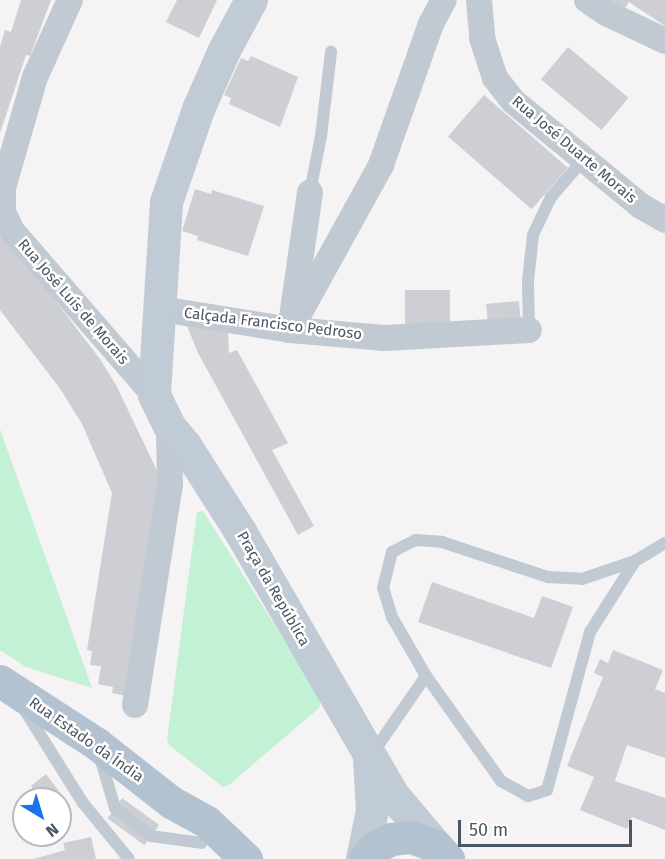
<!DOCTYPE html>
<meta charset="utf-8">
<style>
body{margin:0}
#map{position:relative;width:665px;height:859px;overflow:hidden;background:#f5f3f3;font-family:"Fira Sans",sans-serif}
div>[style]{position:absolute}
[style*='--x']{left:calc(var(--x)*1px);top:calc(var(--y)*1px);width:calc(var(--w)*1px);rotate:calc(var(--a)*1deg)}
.green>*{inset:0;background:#c3f1d5}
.building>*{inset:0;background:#cdcfd5;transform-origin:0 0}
.lane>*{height:12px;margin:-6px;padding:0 6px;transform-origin:6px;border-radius:6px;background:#c1cad2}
.street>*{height:26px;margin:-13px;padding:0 13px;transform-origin:13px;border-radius:13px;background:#c1cad2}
.secondary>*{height:33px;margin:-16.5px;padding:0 16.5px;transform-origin:16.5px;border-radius:16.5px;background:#c1cbd6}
.primary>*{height:33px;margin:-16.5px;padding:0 16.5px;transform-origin:16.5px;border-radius:16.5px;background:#b3c2d1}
span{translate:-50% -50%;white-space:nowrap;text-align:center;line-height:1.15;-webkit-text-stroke:5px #fff;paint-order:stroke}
.street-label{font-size:15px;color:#4a5661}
.north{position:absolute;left:12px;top:787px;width:60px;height:60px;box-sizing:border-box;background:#fff;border:2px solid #b7bbc0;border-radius:50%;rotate:142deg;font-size:16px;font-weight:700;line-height:24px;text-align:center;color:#4a5661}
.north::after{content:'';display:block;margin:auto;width:21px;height:27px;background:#1a73e8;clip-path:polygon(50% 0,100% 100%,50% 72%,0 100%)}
.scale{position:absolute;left:458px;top:820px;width:174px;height:27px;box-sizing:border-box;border:3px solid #4a5661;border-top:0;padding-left:8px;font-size:18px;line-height:21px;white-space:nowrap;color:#4a5661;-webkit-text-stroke:4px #fff;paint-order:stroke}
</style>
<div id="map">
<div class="green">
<div style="clip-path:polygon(0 429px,92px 688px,26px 667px,0 650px)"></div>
<div style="clip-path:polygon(203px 511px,321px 699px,319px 708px,229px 785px,223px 787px,170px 746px,167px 740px,197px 512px)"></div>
</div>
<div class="building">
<div style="clip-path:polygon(21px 0,51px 0,30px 56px,26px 55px,0 133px,0 47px,5px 30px,11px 32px)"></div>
<div style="clip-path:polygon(177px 0,217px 0,199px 38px,166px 22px)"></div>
<div style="clip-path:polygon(608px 0,665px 0,665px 26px,629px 2px,623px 11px)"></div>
<div style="left:568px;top:47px;width:79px;height:42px;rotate:40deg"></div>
<div style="clip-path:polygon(251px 56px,298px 77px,280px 127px,229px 104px,231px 98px,224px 95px,241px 58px,248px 61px)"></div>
<div style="left:484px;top:95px;width:111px;height:55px;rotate:41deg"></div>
<div style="clip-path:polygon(195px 189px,211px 194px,212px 190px,264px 206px,248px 256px,197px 240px,198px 236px,182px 231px)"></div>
<div style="clip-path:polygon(6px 236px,100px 359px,116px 385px,163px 483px,127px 696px,112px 693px,113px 687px,98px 684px,101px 666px,90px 665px,92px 651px,87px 650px,112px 493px,82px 424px,61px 390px,0 310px,0 238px)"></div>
<div style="left:405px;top:290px;width:45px;height:39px"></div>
<div style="left:519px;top:301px;width:22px;height:33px;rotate:85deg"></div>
<div style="clip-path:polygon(187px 326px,228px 332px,229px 353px,237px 350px,288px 443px,272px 450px,314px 526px,298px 535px,198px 353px)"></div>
<div style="clip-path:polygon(432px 582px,534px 618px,542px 596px,573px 607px,551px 668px,418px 622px)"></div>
<div style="clip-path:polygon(613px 650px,663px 670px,655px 689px,665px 693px,665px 758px,627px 745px,615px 781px,665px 798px,665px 830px,632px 817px,627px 829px,580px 810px,594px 777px,567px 766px,603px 677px,594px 673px,600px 659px,608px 663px)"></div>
<div style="clip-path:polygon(46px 774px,64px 798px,60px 801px,41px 799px,31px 786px)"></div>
<div style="left:122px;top:798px;width:46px;height:25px;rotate:36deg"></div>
<div style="clip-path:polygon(91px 837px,96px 859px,34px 859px,65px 850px,63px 843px)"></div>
</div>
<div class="lane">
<div style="--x:310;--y:192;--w:57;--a:-78.9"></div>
<div style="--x:321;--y:136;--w:85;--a:-83.2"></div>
<div style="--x:529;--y:330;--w:49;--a:-91.2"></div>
<div style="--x:528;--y:281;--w:46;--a:-83.8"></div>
<div style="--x:533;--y:235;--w:42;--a:-64.7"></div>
<div style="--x:551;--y:197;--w:49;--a:-49.1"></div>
<div style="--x:635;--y:561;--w:84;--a:122.4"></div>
<div style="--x:590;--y:632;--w:164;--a:105.2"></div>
<div style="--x:547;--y:790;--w:20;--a:162"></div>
<div style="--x:528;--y:796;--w:31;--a:-151"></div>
<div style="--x:501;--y:781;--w:129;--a:-125.5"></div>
<div style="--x:426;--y:676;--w:68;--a:-120"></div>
<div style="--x:392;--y:617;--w:30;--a:-107"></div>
<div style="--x:383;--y:588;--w:37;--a:-76"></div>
<div style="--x:392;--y:552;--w:27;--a:-27"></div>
<div style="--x:416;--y:540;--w:26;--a:4"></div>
<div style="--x:442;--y:542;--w:112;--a:18.3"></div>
<div style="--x:548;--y:577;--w:34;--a:3"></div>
<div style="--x:582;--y:579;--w:56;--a:-18.8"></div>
<div style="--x:635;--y:561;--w:35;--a:-31"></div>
<div style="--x:24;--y:709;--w:111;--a:57.9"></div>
<div style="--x:83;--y:803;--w:72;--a:50.6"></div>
<div style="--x:372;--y:754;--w:95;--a:-55.3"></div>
<div style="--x:100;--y:757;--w:53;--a:73.6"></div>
<div style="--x:115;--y:808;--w:46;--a:37.9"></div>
<div style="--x:151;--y:836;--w:51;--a:7.8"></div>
</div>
<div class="street">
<div style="--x:70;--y:0;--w:85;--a:114.4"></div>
<div style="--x:35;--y:77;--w:116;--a:106.1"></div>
<div style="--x:3;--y:188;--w:24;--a:90"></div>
<div style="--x:3;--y:212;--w:21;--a:65"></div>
<div style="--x:12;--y:231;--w:217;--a:49.1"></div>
<div style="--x:479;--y:0;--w:38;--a:85"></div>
<div style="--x:482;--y:38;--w:42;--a:72"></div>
<div style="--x:495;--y:78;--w:29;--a:52"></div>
<div style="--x:513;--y:101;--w:166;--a:39.4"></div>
<div style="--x:641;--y:206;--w:28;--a:30"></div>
<div style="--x:587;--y:0;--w:23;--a:34"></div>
<div style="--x:606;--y:13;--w:65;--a:25.4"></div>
<div style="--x:161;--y:309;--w:131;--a:9.2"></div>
<div style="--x:290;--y:330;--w:95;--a:4.8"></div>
<div style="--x:385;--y:338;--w:144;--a:-3.2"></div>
<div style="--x:292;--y:317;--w:126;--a:-81.8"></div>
<div style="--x:290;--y:330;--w:188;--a:-61.1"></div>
<div style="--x:381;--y:165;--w:150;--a:-70.5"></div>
<div style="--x:431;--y:24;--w:27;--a:-62"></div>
<div style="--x:135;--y:705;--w:223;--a:-81"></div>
<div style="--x:170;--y:485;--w:59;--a:-91"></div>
</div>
<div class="secondary">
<div style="--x:251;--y:0;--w:57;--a:118.4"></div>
<div style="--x:224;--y:50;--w:64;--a:113.8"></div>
<div style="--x:198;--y:109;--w:98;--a:109"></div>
<div style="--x:166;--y:202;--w:193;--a:93.6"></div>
<div style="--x:154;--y:395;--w:34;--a:64"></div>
<div style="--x:169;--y:426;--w:25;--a:50"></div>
<div style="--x:185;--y:445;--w:104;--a:57.5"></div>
<div style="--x:241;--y:533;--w:302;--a:59.9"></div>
<div style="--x:392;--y:794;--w:68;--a:49.8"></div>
<div style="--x:362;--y:859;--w:50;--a:-78.5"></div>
<div style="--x:372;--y:810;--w:51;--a:-93.4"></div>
</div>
<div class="primary">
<div style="--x:0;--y:681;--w:116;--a:33"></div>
<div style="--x:97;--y:744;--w:94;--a:38.1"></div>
<div style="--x:171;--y:802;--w:41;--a:29.1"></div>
<div style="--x:207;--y:822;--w:54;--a:43.5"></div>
<div style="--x:365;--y:859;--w:14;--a:-51"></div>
<div style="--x:374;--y:848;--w:19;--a:-28"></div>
<div style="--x:391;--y:839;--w:20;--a:-6"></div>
<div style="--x:411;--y:837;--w:27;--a:20"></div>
<div style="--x:436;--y:846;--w:18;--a:47"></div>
</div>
<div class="street-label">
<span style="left:574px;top:150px;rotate:40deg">Rua José Duarte Morais</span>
<span style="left:73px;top:302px;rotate:49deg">Rua José Luís de Morais</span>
<span style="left:273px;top:324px;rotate:7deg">Calçada Francisco Pedroso</span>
<span style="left:273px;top:589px;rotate:60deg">Praça da República</span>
<span style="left:86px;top:740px;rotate:35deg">Rua Estado da Índia</span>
</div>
<div class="north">N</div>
<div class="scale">50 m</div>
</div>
